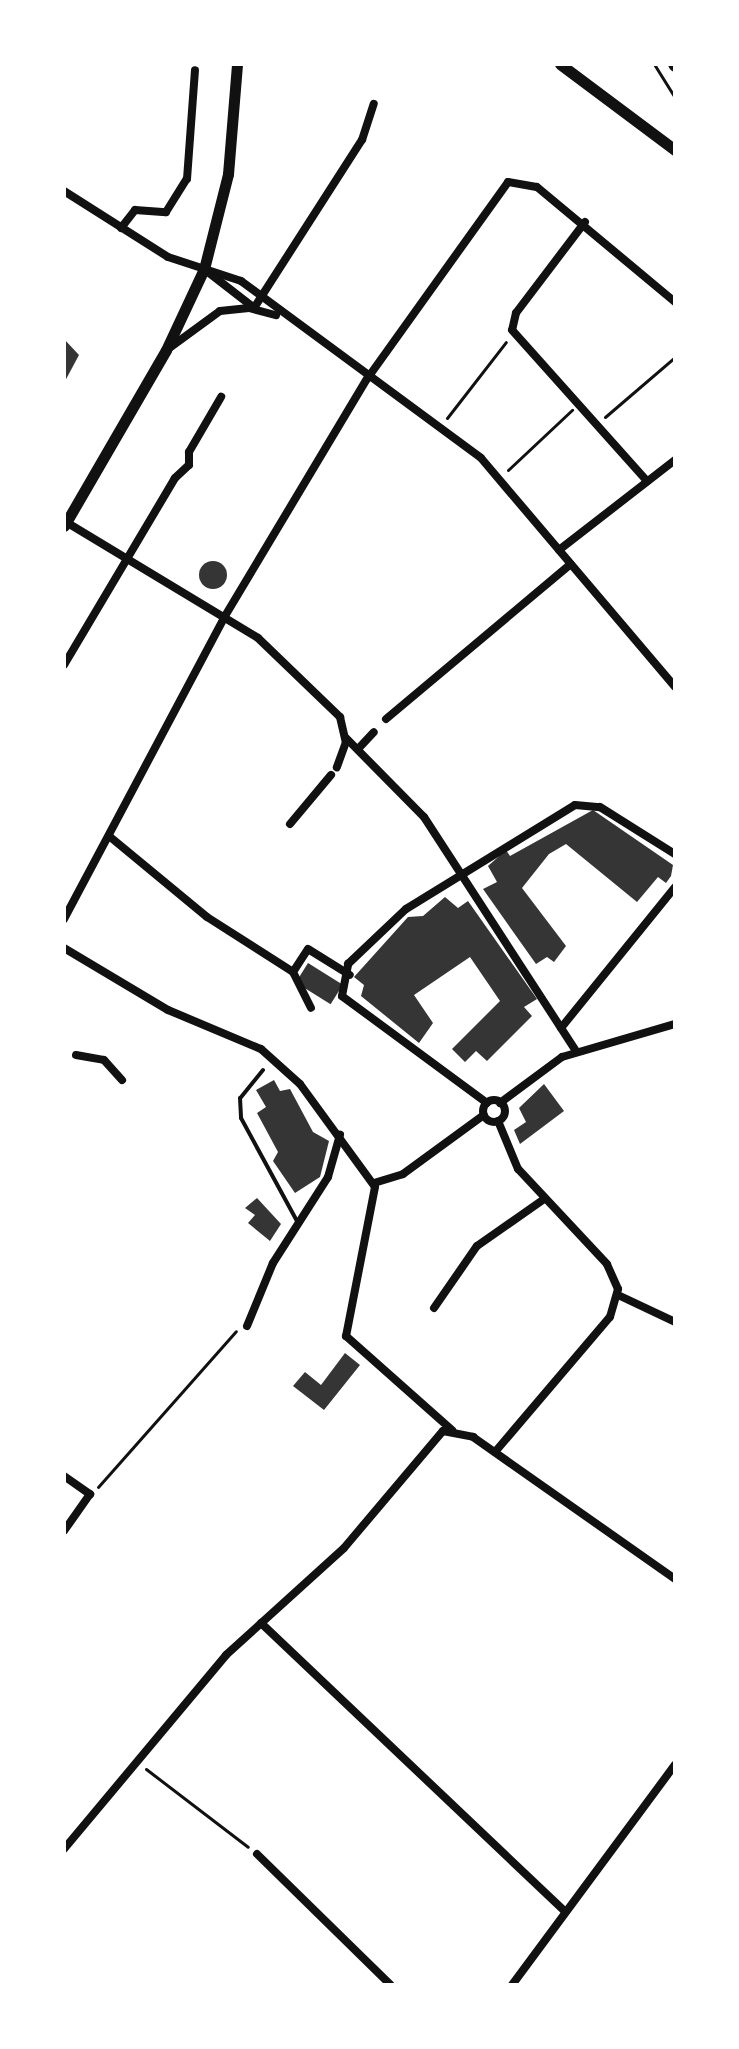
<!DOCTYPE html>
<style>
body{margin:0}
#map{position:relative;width:739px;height:2049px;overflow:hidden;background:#fff;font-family:Roboto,sans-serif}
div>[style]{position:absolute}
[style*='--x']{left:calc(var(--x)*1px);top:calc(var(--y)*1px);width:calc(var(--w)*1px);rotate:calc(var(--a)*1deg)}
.building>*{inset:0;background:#353535;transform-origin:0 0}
.round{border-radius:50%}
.path>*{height:3px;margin:-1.5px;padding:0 1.5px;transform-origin:1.5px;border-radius:1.5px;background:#111}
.service>*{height:4px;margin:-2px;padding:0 2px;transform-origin:2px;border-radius:2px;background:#111}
.minor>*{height:8px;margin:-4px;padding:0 4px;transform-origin:4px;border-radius:4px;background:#111}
.minor>.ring{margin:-4px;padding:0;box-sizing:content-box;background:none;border:8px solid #111;border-radius:50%}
.secondary>*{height:11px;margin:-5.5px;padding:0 5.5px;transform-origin:5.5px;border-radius:5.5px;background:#111}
.primary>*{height:12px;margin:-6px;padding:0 6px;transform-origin:6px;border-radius:6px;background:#111}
span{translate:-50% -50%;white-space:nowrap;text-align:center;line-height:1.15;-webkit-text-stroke:6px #fff;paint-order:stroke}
.frame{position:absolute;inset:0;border:66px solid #fff;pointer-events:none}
</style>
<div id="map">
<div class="building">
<div style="clip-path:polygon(64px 339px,79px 355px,64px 383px)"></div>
<div class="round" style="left:199px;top:561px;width:28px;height:28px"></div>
<div style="clip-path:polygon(593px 810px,673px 865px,671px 876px,666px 883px,658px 877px,637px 902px,566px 844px,549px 854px,522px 888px,566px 946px,554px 962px,547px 957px,536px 964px,483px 889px,497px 882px,488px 866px,506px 850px,510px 856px)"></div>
<div style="clip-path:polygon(445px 897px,458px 908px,468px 901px,537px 999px,524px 1007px,532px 1016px,487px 1061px,476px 1051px,465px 1062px,452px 1049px,500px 1001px,470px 957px,414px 995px,433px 1023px,419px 1043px,361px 996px,364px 985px,354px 977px,408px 917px,423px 916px)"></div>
<div style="left:308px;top:963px;width:41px;height:23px;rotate:32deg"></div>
<div style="clip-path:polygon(274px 1080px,280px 1091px,290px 1089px,313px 1132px,329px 1141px,320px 1177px,295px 1193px,273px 1161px,278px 1152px,257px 1113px,266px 1107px,256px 1090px)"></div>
<div style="clip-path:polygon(544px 1084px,564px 1111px,520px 1144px,514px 1130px,526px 1122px,519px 1108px)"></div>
<div style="clip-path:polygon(257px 1198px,281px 1224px,270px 1241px,248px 1223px,255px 1215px,245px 1208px)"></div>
<div style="clip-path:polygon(345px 1353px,360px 1365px,324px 1410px,293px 1386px,305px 1372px,321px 1385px)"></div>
</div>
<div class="path">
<div style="--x:654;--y:64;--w:40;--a:58"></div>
<div style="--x:605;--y:417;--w:92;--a:-40.6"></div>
<div style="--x:447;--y:418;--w:96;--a:-52.2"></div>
<div style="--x:508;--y:470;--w:88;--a:-43.2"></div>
<div style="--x:98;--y:1487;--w:208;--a:-48.5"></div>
<div style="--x:146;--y:1769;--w:128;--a:37.4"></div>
</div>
<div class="service">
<div style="--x:263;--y:1070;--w:36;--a:129"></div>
<div style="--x:240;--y:1098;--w:20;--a:87"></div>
<div style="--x:241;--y:1118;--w:117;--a:61.5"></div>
</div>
<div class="minor">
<div style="--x:64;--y:191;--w:123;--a:32.4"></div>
<div style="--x:168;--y:257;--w:77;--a:18.2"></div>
<div style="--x:241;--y:281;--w:298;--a:36.4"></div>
<div style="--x:481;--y:458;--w:300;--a:49.7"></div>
<div style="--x:585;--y:222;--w:114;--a:127.2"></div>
<div style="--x:516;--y:313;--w:17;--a:103"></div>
<div style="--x:512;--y:330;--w:203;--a:48.2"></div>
<div style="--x:121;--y:228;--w:23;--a:-52"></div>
<div style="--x:135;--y:210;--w:31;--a:4"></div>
<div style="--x:166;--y:212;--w:39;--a:-58"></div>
<div style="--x:187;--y:179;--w:109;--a:-85.8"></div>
<div style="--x:204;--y:269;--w:62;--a:37.8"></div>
<div style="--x:254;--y:308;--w:200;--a:-57.3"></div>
<div style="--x:362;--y:140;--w:38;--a:-72"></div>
<div style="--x:168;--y:349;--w:64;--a:-36.2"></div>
<div style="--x:220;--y:311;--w:29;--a:-6"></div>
<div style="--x:249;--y:308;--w:28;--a:15"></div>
<div style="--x:66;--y:522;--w:224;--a:31.1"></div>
<div style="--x:258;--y:638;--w:114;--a:43.9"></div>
<div style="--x:340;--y:717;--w:26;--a:77"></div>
<div style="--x:346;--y:742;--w:27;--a:110"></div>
<div style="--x:559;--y:550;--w:147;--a:-37.8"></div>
<div style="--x:64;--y:665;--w:217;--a:-59.3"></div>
<div style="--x:175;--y:478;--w:19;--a:-43"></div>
<div style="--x:189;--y:465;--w:13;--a:-90"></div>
<div style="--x:189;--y:452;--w:64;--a:-59.8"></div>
<div style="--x:386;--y:719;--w:241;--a:-40"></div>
<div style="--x:346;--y:738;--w:111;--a:45.4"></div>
<div style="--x:424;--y:817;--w:279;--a:57"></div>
<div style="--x:358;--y:749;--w:23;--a:-47"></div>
<div style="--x:290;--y:824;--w:64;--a:-50.1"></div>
<div style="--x:109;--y:836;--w:127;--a:39.6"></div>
<div style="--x:207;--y:917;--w:102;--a:32.6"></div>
<div style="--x:293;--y:972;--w:27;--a:-57"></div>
<div style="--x:308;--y:949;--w:49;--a:31.8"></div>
<div style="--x:64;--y:919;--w:343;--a:-62"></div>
<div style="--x:225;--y:616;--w:276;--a:-59.1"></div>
<div style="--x:367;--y:379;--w:242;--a:-54.4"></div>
<div style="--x:508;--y:182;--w:29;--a:10"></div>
<div style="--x:537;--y:187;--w:180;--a:39.8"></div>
<div style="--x:64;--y:948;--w:121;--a:30.8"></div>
<div style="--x:168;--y:1010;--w:101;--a:22.8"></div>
<div style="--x:261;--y:1049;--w:52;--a:41.9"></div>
<div style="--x:300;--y:1084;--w:127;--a:53.9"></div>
<div style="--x:375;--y:1187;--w:152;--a:101"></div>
<div style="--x:346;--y:1336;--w:142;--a:41.6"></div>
<div style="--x:293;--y:972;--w:40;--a:63.4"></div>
<div style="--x:561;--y:1028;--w:181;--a:-51"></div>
<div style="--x:76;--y:1055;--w:28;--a:10"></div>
<div style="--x:104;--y:1060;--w:27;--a:48"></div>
<div class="ring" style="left:483px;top:1100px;width:14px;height:14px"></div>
<div style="--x:487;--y:1103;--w:180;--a:-143.6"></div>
<div style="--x:342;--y:996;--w:33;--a:-79"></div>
<div style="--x:348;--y:964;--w:80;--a:-43.5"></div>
<div style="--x:406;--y:909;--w:198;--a:-31.6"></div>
<div style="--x:575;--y:805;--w:25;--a:5"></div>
<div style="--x:600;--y:807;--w:89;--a:32.1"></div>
<div style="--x:500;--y:1103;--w:77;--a:-36.6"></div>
<div style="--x:562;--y:1057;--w:118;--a:-16.3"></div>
<div style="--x:374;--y:1183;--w:30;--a:-17"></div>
<div style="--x:403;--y:1174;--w:100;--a:-36.1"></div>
<div style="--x:618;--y:1295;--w:63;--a:25.3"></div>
<div style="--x:434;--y:1308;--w:75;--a:-55.3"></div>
<div style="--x:477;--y:1246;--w:82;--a:-35"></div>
<div style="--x:247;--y:1326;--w:68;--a:-67.6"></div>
<div style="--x:273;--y:1263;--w:102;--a:-57.4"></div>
<div style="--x:328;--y:1177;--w:44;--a:-74.1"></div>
<div style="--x:495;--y:1452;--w:177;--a:-49.6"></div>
<div style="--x:610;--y:1317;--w:29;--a:-74"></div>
<div style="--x:618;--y:1289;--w:27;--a:-114"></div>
<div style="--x:607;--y:1264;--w:130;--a:-133.1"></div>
<div style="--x:518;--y:1169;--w:52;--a:-112.6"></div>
<div style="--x:64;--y:1476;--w:32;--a:35"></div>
<div style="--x:90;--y:1494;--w:45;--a:125.1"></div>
<div style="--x:261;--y:1623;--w:419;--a:43.5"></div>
<div style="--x:64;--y:1849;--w:253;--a:-50.1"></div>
<div style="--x:226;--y:1655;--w:159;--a:-42.2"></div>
<div style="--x:344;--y:1548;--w:153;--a:-49.8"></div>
<div style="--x:443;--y:1431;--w:31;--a:11"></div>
<div style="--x:473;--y:1437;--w:247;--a:35.1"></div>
<div style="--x:257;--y:1854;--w:187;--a:44.4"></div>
<div style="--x:512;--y:1985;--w:274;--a:-53.5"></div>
</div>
<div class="secondary">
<div style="--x:560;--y:64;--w:144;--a:36.8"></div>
<div style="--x:64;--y:526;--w:203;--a:-59.9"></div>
<div style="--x:166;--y:350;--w:89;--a:-64.9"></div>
<div style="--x:204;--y:269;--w:98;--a:-75.8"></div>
<div style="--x:228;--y:174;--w:110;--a:-85.3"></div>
</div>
<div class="primary">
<div style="--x:674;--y:64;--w:2;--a:63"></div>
</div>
<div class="frame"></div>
</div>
